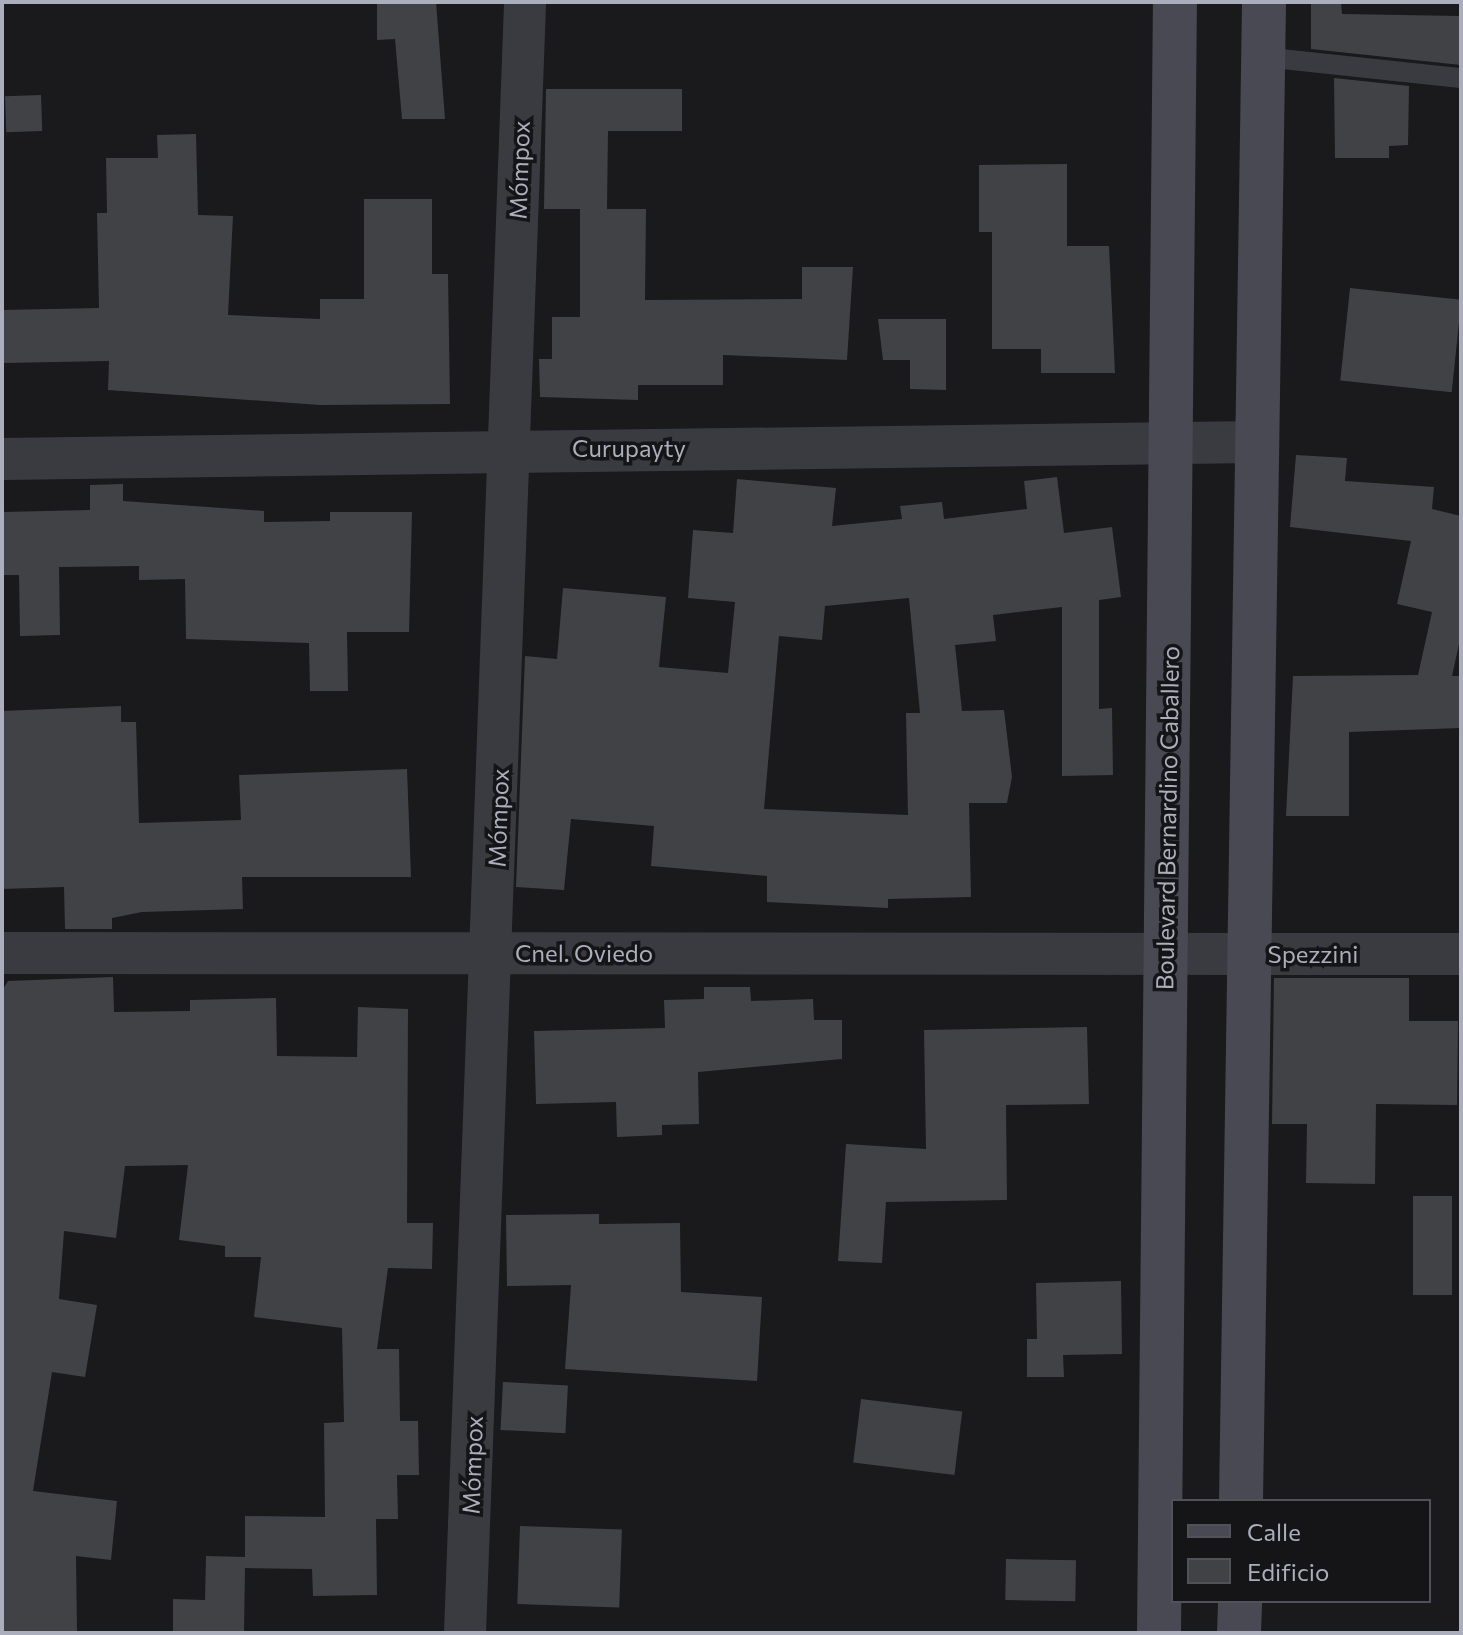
<!DOCTYPE html>
<html>
<head>
<meta charset="utf-8">
<style>
  body { margin:0 }
  #map { position:relative; width:1463px; height:1635px; overflow:hidden; background:#1a1a1c; font-family:Commissioner,sans-serif }
  div>[style] { position:absolute }
  .building>* { inset:0; background:#414246; transform-origin:0 0 }
  .lane>* { height:20px; margin:-10px; padding:0 10px; transform-origin:10px; border-radius:10px; background:#3a3b41 }
  .street>* { height:42px; margin:-21px; padding:0 21px; transform-origin:21px; border-radius:21px; background:#3a3b41 }
  .secondary>* { height:44px; margin:-22px; padding:0 22px; transform-origin:22px; border-radius:22px; background:#484952 }
  span { translate:-50% -50%; white-space:nowrap; text-align:center; line-height:1.15; -webkit-text-stroke:7px #151417; paint-order:stroke }
  .street-label { font-size:24px; color:#abaebc }
  .frame { position:absolute; inset:0; border:4px solid #abaebc; pointer-events:none }
  .legend { position:absolute; left:1171px; top:1499px; width:260px; height:104px; box-sizing:border-box; background:#151417; border:2px solid #515259; margin:0; padding:10px 14px; list-style:none; font-size:24px; color:#abaebc }
  .legend li { display:flex; align-items:center; gap:16px; height:40px }
  .legend b { width:40px; border:2px solid #515259 }
</style>
</head>
<body>
<div id="map">
  <div class="building">
    <i style="clip-path:polygon(377px 2px,436px 2px,445px 119px,402px 119px,395px 39px,377px 40px)"></i>
    <i style="clip-path:polygon(1311px 2px,1341px 2px,1342px 14px,1461px 16px,1461px 65px,1311px 49px)"></i>
    <i style="clip-path:polygon(1334px 78px,1409px 86px,1408px 145px,1389px 146px,1389px 158px,1335px 158px)"></i>
    <i style="clip-path:polygon(546px 89px,682px 89px,682px 131px,608px 131px,607px 209px,544px 209px)"></i>
    <i style="left:41px;top:95px;width:36px;height:36px;rotate:88deg"></i>
    <i style="clip-path:polygon(196px 134px,198px 215px,233px 216px,228px 315px,320px 319px,320px 299px,364px 299px,364px 199px,432px 199px,432px 274px,448px 274px,450px 404px,320px 405px,108px 390px,109px 361px,2px 363px,2px 310px,99px 308px,97px 213px,107px 213px,106px 158px,158px 158px,157px 135px)"></i>
    <i style="clip-path:polygon(1067px 164px,1067px 246px,1109px 246px,1115px 373px,1041px 373px,1041px 349px,992px 349px,992px 232px,979px 232px,979px 165px)"></i>
    <i style="clip-path:polygon(580px 209px,646px 209px,645px 300px,802px 299px,802px 267px,853px 267px,847px 360px,723px 355px,723px 385px,638px 385px,638px 400px,540px 397px,539px 359px,552px 359px,552px 317px,580px 317px)"></i>
    <i style="left:1350px;top:288px;width:112px;height:93px;rotate:6deg"></i>
    <i style="clip-path:polygon(878px 319px,946px 319px,946px 390px,910px 389px,910px 360px,883px 360px)"></i>
    <i style="clip-path:polygon(1296px 455px,1347px 458px,1345px 481px,1434px 487px,1432px 509px,1461px 516px,1461px 635px,1452px 676px,1461px 676px,1461px 728px,1349px 732px,1349px 816px,1286px 816px,1293px 676px,1418px 675px,1432px 612px,1397px 604px,1411px 541px,1290px 527px)"></i>
    <i style="clip-path:polygon(evenodd,1057px 477px,1064px 533px,1112px 527px,1121px 597px,1099px 600px,1099px 709px,1112px 708px,1113px 775px,1062px 776px,1062px 607px,993px 615px,996px 641px,955px 645px,962px 711px,1004px 710px,1012px 777px,1007px 803px,969px 803px,971px 897px,888px 899px,888px 908px,767px 902px,767px 876px,651px 866px,654px 826px,571px 819px,564px 890px,516px 887px,525px 656px,557px 659px,563px 588px,666px 597px,659px 667px,728px 673px,735px 602px,688px 598px,693px 530px,733px 533px,737px 479px,836px 488px,832px 526px,902px 519px,900px 506px,942px 502px,944px 519px,1027px 509px,1024px 481px,1057px 477px,909px 598px,920px 713px,906px 713px,908px 815px,764px 809px,779px 636px,822px 640px,825px 606px,909px 598px)"></i>
    <i style="clip-path:polygon(123px 484px,123px 501px,264px 511px,264px 522px,330px 521px,330px 512px,412px 512px,409px 632px,347px 632px,348px 691px,310px 691px,309px 643px,186px 639px,185px 579px,139px 580px,139px 566px,59px 567px,60px 635px,20px 636px,19px 575px,2px 575px,2px 512px,90px 510px,90px 485px)"></i>
    <i style="clip-path:polygon(121px 706px,121px 722px,136px 722px,139px 823px,241px 820px,239px 775px,407px 769px,411px 877px,242px 877px,243px 909px,142px 912px,112px 918px,112px 929px,65px 929px,64px 887px,2px 889px,2px 711px)"></i>
    <i style="clip-path:polygon(113px 977px,114px 1012px,190px 1011px,190px 1000px,276px 998px,277px 1056px,357px 1057px,358px 1007px,408px 1009px,407px 1223px,433px 1223px,432px 1269px,388px 1268px,377px 1349px,399px 1349px,400px 1421px,418px 1421px,419px 1475px,397px 1475px,398px 1519px,376px 1519px,377px 1595px,313px 1596px,312px 1569px,245px 1568px,244px 1633px,173px 1633px,173px 1599px,205px 1600px,206px 1556px,245px 1557px,245px 1516px,325px 1517px,324px 1423px,344px 1422px,342px 1328px,254px 1317px,261px 1257px,225px 1257px,225px 1246px,179px 1240px,188px 1165px,125px 1166px,116px 1238px,64px 1231px,59px 1299px,97px 1305px,85px 1377px,52px 1372px,33px 1491px,117px 1501px,111px 1560px,76px 1556px,77px 1633px,2px 1633px,2px 991px,8px 981px)"></i>
    <i style="clip-path:polygon(1274px 978px,1409px 978px,1409px 1021px,1458px 1021px,1457px 1105px,1376px 1104px,1375px 1184px,1306px 1183px,1307px 1124px,1272px 1124px)"></i>
    <i style="clip-path:polygon(704px 987px,750px 987px,751px 1001px,813px 999px,814px 1020px,842px 1020px,842px 1059px,698px 1072px,699px 1124px,662px 1125px,662px 1135px,617px 1137px,616px 1102px,536px 1104px,534px 1031px,665px 1028px,664px 1000px,704px 999px)"></i>
    <i style="clip-path:polygon(1087px 1027px,1089px 1104px,1006px 1105px,1007px 1200px,886px 1202px,882px 1263px,838px 1261px,846px 1144px,926px 1149px,924px 1030px)"></i>
    <i style="left:1413px;top:1196px;width:39px;height:99px"></i>
    <i style="clip-path:polygon(599px 1214px,599px 1224px,680px 1223px,681px 1292px,762px 1297px,757px 1381px,565px 1369px,571px 1285px,507px 1286px,506px 1215px)"></i>
    <i style="clip-path:polygon(1121px 1281px,1122px 1354px,1063px 1355px,1064px 1377px,1027px 1377px,1027px 1339px,1037px 1339px,1036px 1283px)"></i>
    <i style="left:503px;top:1382px;width:65px;height:48px;rotate:3deg"></i>
    <i style="left:861px;top:1399px;width:102px;height:64px;rotate:7deg"></i>
    <i style="left:520px;top:1526px;width:102px;height:78px;rotate:2deg"></i>
    <i style="left:1006px;top:1559px;width:70px;height:41px;rotate:1deg"></i>
  </div>
  <div class="lane">
    <i style="left:1263px;top:57px;width:199px;rotate:6.1deg"></i>
  </div>
  <div class="street">
    <i style="left:2px;top:459px;width:1254px;rotate:-0.78deg"></i>
    <i style="left:2px;top:953px;width:1459px;rotate:0.04deg"></i>
    <i style="left:465px;top:1633px;width:1632px;rotate:-87.89deg"></i>
  </div>
  <div class="secondary">
    <i style="left:1241px;top:1501px;width:1499px;rotate:-89.12deg"></i>
    <i style="left:1159px;top:1633px;width:1631px;rotate:-89.44deg"></i>
    <i style="left:1239px;top:1633px;width:32px;rotate:-88deg"></i>
  </div>
  <div class="street-label">
    <span style="left:519px;top:170px;rotate:-88deg">Mómpox</span>
    <span style="left:629px;top:448px">Curupayty</span>
    <span style="left:498px;top:818px;rotate:-88deg">Mómpox</span>
    <span style="left:1167px;top:818px;rotate:-89deg">Boulevard Bernardino Caballero</span>
    <span style="left:584px;top:953px">Cnel. Oviedo</span>
    <span style="left:1313px;top:954px">Spezzini</span>
    <span style="left:472px;top:1465px;rotate:-88deg">Mómpox</span>
  </div>
  <div class="frame"></div>
  <ul class="legend">
  <li><b style="height:10px;background:#484952"></b>Calle</li>
  <li><b style="height:22px;background:#414246"></b>Edificio</li>
  </ul>
</div>
</body>
</html>
